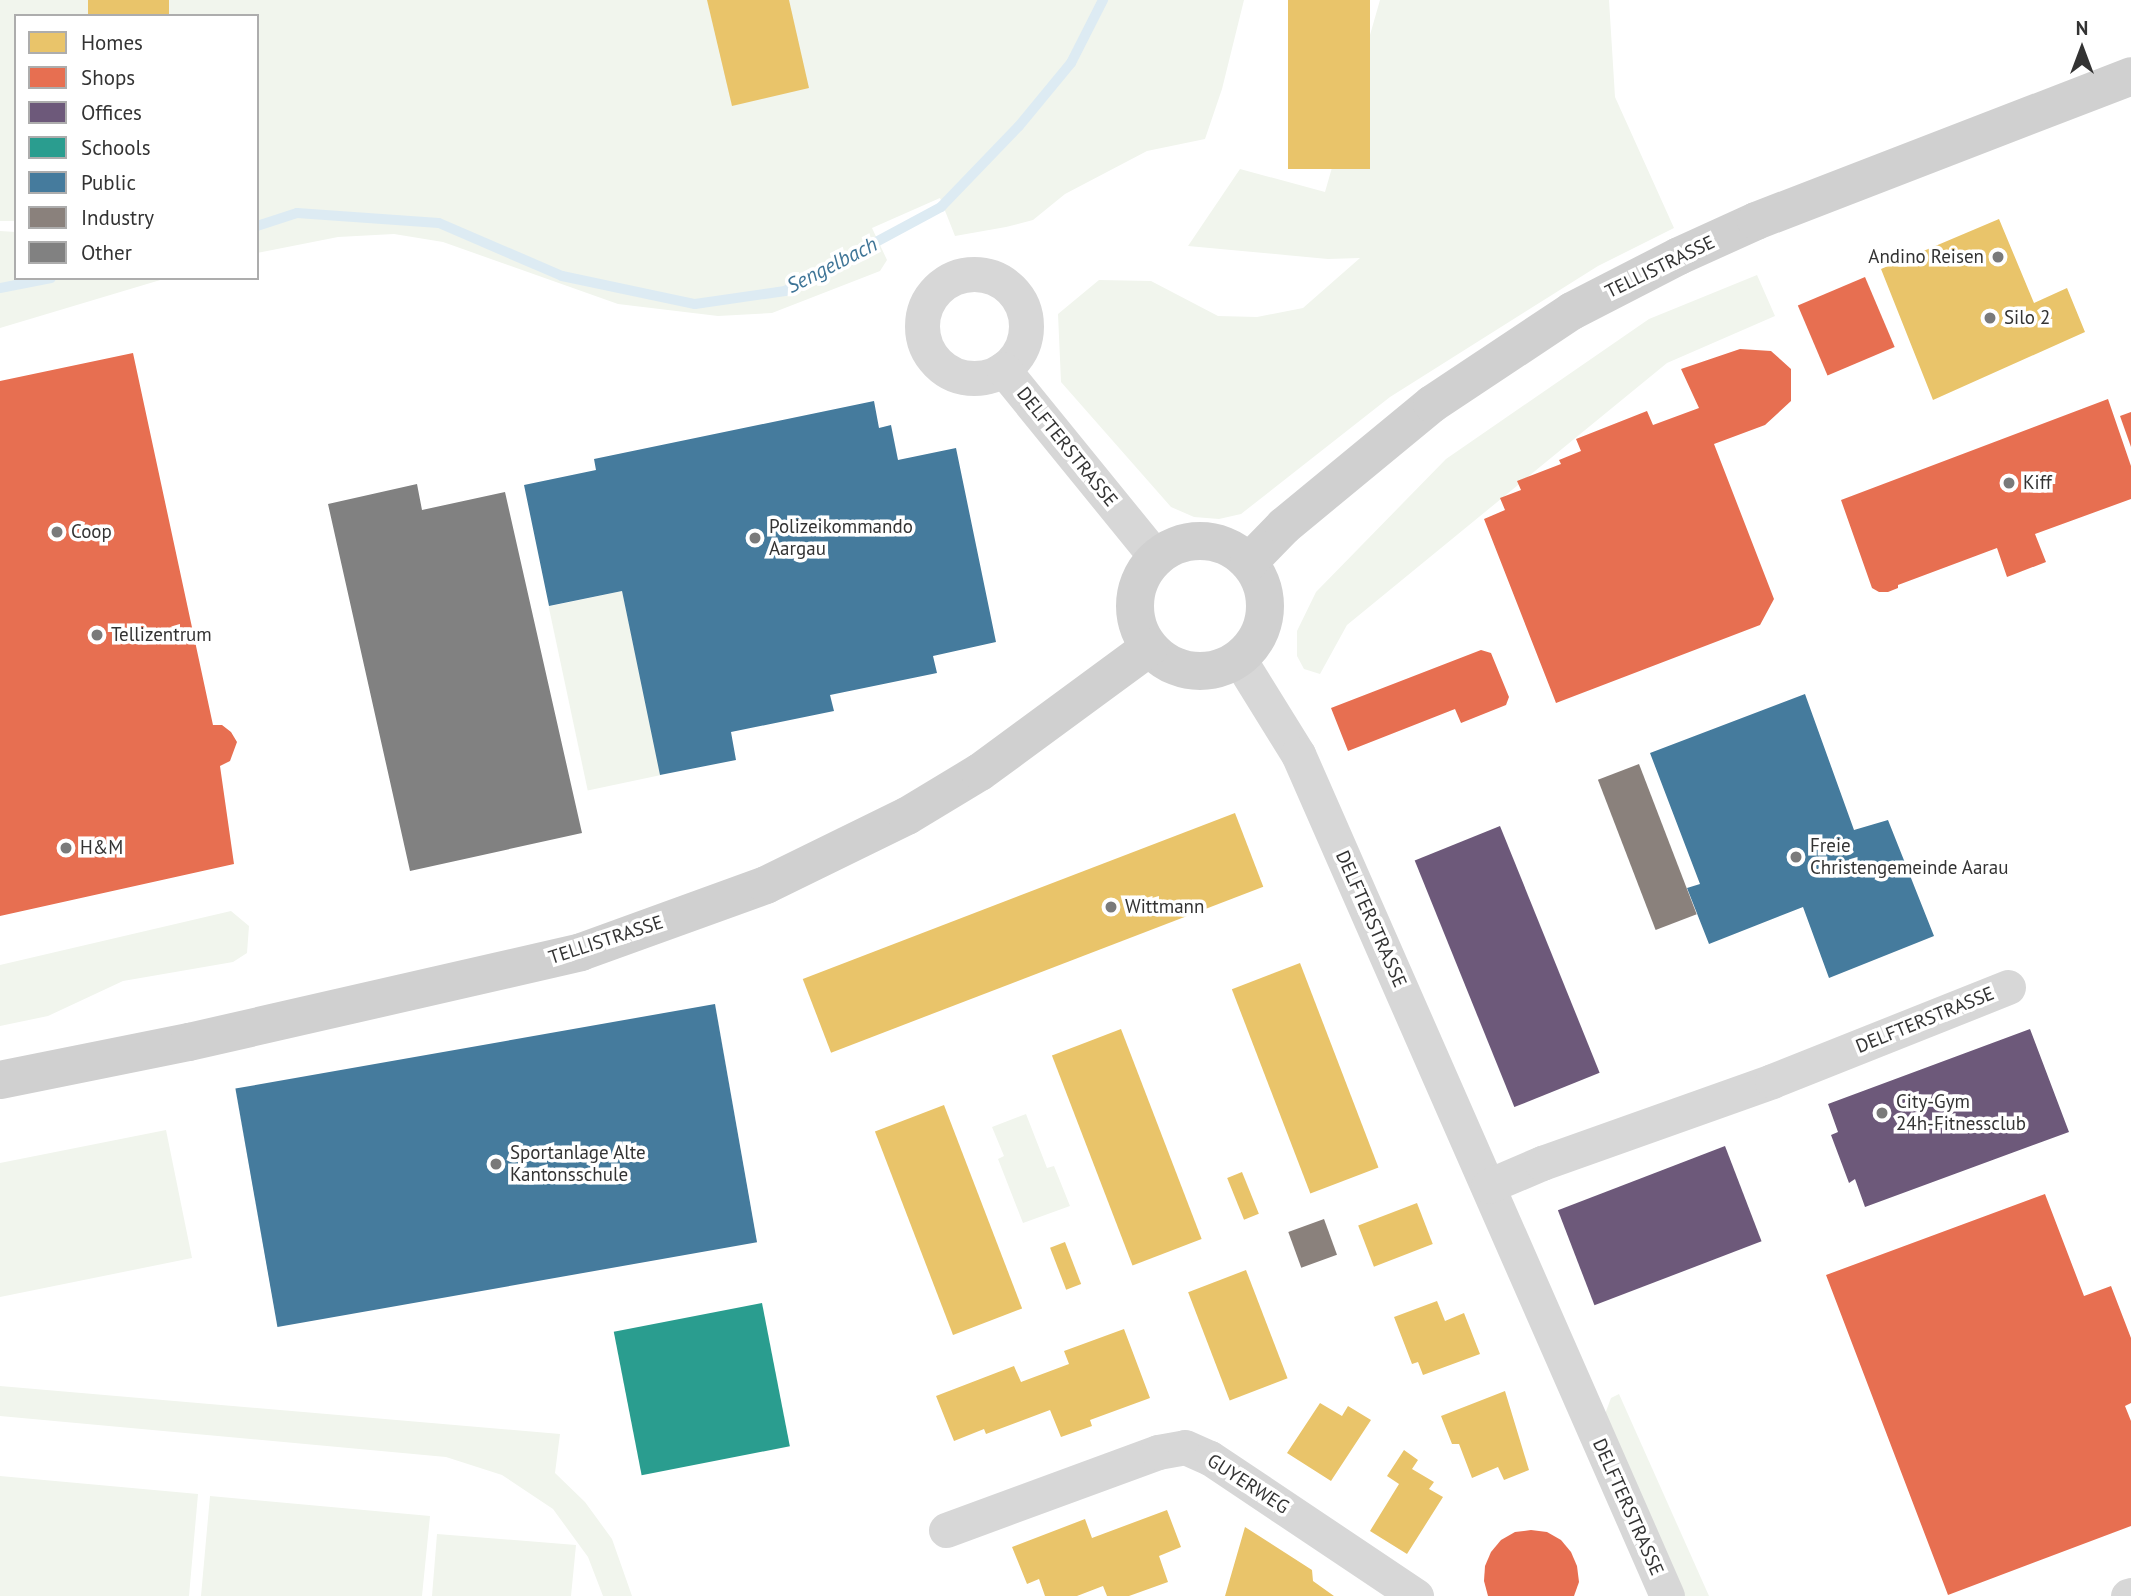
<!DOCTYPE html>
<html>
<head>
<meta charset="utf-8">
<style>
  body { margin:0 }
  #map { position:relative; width:2131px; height:1596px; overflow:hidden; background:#fff; font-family:"PT Sans",sans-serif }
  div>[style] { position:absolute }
  .green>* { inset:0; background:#f1f5ed; transform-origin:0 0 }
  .homes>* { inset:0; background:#e9c46a; transform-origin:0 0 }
  .shops>* { inset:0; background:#e76f51; transform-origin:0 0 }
  .offices>* { inset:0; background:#6d597a; transform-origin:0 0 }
  .schools>* { inset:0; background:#2a9d8f; transform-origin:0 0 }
  .public>* { inset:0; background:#457b9d; transform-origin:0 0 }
  .industry>* { inset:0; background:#8a817c; transform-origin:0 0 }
  .stream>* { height:10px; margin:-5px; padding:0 5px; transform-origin:5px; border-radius:5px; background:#ddebf3 }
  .building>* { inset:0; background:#818181 }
  .street>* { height:35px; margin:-17.5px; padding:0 17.5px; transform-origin:17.5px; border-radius:17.5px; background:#d7d7d7 }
  .street>.ring { margin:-17.5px; padding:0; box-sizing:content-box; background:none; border:35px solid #d7d7d7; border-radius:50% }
  .secondary>* { height:38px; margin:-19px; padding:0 19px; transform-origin:19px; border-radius:19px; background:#d0d0d0 }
  .secondary>.ring { margin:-19px; padding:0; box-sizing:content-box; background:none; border:38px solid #d0d0d0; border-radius:50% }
  .dots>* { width:19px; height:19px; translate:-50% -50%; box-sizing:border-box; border:4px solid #fff; border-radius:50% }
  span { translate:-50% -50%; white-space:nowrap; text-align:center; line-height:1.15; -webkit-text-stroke:7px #fff; paint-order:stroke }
  .poi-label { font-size:19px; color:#333 }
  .right { translate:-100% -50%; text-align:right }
  .left { translate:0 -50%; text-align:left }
  .street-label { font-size:19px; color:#333 }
  .water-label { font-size:21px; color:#3f7597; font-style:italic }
  .legend { position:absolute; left:14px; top:14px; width:245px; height:266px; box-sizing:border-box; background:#fff; border:2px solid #adadad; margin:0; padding:9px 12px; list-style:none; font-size:21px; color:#333 }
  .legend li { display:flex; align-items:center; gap:14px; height:35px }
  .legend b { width:35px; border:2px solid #adadad }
  .north { position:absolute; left:2047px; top:14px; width:70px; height:70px; -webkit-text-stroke:5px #fff; paint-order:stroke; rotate:0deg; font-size:19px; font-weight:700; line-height:28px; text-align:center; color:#333 }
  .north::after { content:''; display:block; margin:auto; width:24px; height:32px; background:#333; clip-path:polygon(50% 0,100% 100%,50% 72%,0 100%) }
</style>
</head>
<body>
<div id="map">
  <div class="green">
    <i style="clip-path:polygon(0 0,1244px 0,1222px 89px,1205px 139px,1147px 151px,1065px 194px,1033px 220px,1006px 227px,955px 236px,940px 198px,872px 228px,887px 260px,880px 271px,772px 313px,718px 316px,618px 304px,443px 242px,394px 234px,338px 237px,257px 253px,257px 16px,16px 16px,16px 221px,0 221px)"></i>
    <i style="clip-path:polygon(1380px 0,1609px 0,1615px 97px,1674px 228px,1598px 266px,1390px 397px,1241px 514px,1219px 519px,1194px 517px,1171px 507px,1061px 382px,1058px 314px,1099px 280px,1151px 281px,1218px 316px,1257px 317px,1303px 308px,1360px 258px,1328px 259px,1188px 246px,1240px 169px,1325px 192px)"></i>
    <i style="clip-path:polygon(0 231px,16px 232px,16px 278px,167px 278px,0 328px)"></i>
    <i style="clip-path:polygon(1757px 275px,1775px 316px,1667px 363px,1347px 625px,1320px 674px,1304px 669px,1297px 656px,1297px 631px,1316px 592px,1446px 459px,1649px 319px)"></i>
    <i style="left:622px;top:591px;width:188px;height:75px;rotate:78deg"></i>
    <i style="clip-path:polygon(231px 911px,249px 926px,247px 953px,233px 962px,123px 981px,48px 1016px,0 1026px,0 965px)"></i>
    <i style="clip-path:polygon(1026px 1114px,1047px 1168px,1054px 1166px,1070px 1206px,1023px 1223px,998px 1159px,1004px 1156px,992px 1127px)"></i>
    <i style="clip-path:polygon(166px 1130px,192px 1258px,0 1297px,0 1163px)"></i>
    <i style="clip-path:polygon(0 1386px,560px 1434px,555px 1473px,585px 1502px,612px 1539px,632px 1596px,603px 1596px,588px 1557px,553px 1509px,502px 1475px,446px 1457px,0 1416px)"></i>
    <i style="clip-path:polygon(1619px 1394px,1709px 1596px,1684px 1596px,1605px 1414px,1611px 1398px)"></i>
    <i style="clip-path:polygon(0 1476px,198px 1494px,189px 1596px,0 1596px)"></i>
    <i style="clip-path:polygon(210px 1496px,430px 1516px,422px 1596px,201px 1596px)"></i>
    <i style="clip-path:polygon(437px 1534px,576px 1545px,571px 1596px,432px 1596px)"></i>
  </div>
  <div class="homes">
    <i style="left:88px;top:0;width:81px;height:16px"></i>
    <i style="clip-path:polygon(707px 0,789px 0,809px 88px,732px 106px)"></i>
    <i style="left:1288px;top:0;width:82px;height:169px"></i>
    <i style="clip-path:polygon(1999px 219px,2034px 303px,2067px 288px,2085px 332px,1933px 400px,1881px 269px)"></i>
    <i style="left:1235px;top:813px;width:79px;height:463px;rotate:69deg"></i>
    <i style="left:1300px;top:963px;width:219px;height:73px;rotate:69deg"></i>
    <i style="left:1121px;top:1029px;width:225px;height:74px;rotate:69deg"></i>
    <i style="left:944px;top:1105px;width:218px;height:74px;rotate:69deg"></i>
    <i style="left:1242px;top:1172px;width:45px;height:16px;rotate:68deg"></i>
    <i style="left:1417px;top:1203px;width:44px;height:63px;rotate:69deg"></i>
    <i style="left:1065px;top:1242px;width:45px;height:16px;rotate:69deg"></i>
    <i style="left:1246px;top:1270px;width:116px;height:62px;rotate:69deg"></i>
    <i style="clip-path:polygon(1437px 1301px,1445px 1321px,1464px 1313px,1480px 1354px,1423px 1375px,1418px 1362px,1412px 1364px,1394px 1317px)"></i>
    <i style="clip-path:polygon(1124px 1329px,1150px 1398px,1090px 1420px,1092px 1426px,1061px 1437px,1050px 1410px,986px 1434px,984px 1429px,954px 1441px,936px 1396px,1014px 1366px,1021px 1382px,1069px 1364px,1064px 1351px)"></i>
    <i style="clip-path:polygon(1505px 1391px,1529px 1470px,1504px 1480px,1498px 1467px,1472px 1478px,1459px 1444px,1452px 1444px,1441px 1416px)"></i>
    <i style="clip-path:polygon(1320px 1403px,1342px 1416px,1348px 1406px,1371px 1420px,1331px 1481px,1287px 1453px)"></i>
    <i style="clip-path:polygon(1404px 1450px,1418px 1460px,1412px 1469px,1434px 1482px,1429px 1489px,1443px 1497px,1407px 1554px,1370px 1531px,1399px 1484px,1387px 1476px)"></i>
    <i style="clip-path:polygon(1167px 1510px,1181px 1547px,1159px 1556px,1168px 1582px,1129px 1596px,1107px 1596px,1103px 1586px,1077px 1596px,1045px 1596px,1039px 1579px,1027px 1584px,1012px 1547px,1085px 1519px,1092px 1538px)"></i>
    <i style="clip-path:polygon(1245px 1527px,1312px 1570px,1313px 1581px,1334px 1596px,1225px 1596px)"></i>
  </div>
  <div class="shops">
    <i style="left:1865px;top:277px;width:76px;height:73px;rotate:67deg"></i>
    <i style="clip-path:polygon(1740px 349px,1771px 351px,1791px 369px,1791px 401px,1765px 425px,1714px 444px,1774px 599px,1760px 625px,1556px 703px,1484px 519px,1505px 510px,1500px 498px,1521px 490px,1517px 481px,1561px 464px,1559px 460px,1581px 451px,1576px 439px,1647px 411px,1653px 425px,1699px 408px,1681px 369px)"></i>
    <i style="clip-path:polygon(133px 353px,213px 725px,222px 725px,231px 732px,237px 742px,230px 761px,220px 766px,234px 864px,0 916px,0 381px)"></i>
    <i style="clip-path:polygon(2108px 399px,2131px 466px,2131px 499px,2035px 534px,2046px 562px,2007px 577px,1997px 548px,1898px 585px,1898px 588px,1888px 592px,1879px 592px,1872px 588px,1841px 500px)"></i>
    <i style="clip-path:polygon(2131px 412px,2131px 447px,2120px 416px)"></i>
    <i style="clip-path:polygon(1481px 650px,1491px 653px,1509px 697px,1506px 705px,1461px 723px,1455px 709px,1348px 751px,1331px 708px)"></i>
    <i style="clip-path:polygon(2045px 1194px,2084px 1296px,2111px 1286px,2131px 1338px,2131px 1403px,2125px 1406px,2131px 1421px,2131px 1526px,1948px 1595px,1826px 1275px)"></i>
    <i style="clip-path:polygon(1531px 1530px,1547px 1532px,1561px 1540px,1571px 1552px,1577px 1566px,1579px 1582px,1574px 1596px,1488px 1596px,1484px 1581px,1485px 1566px,1491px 1552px,1501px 1540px,1515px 1532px)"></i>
  </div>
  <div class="offices">
    <i style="left:1500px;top:826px;width:266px;height:92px;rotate:68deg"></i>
    <i style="clip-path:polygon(2030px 1029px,2069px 1132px,1865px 1207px,1855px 1179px,1849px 1183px,1831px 1135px,1838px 1132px,1828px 1104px)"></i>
    <i style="left:1725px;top:1146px;width:102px;height:179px;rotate:69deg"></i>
  </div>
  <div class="schools">
    <i style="left:762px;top:1303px;width:146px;height:151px;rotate:79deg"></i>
  </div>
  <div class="public">
    <i style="clip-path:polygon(874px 401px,879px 428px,891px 425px,898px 460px,956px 448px,996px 642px,933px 656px,937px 673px,830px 695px,834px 711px,731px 732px,736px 760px,660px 775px,622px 591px,549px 606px,524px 485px,596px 470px,594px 459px)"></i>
    <i style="clip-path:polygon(1805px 694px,1854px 830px,1888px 820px,1934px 936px,1829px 978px,1803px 907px,1709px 944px,1687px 888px,1700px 884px,1650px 753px)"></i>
    <i style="left:715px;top:1004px;width:242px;height:487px;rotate:80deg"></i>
  </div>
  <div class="industry">
    <i style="left:1639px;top:764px;width:161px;height:44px;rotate:69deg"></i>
    <i style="left:1324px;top:1219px;width:38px;height:38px;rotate:70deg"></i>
  </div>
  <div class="stream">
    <i style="left:257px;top:226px;width:42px;rotate:-18deg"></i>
    <i style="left:297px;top:213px;width:142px;rotate:4deg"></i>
    <i style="left:439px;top:223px;width:134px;rotate:23.3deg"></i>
    <i style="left:562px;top:276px;width:136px;rotate:11.9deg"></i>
    <i style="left:695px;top:304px;width:91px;rotate:-8.2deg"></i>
    <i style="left:785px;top:291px;width:177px;rotate:-28.3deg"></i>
    <i style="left:941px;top:207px;width:112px;rotate:-46.1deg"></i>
    <i style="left:1019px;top:126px;width:82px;rotate:-50.5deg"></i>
    <i style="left:1071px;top:63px;width:71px;rotate:-63.1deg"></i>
    <i style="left:0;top:288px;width:52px;rotate:-11.1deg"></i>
  </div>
  <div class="building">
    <i style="clip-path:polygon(417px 484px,422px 510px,505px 492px,582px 833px,410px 871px,328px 504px)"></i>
  </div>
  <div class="street">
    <i class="ring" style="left:922px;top:274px;width:69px;height:69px"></i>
    <i style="left:1003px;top:369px;width:242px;rotate:50.9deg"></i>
    <i style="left:1239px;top:659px;width:112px;rotate:58.2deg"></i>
    <i style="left:1298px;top:754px;width:919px;rotate:66.33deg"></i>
    <i style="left:1488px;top:1186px;width:59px;rotate:-23.1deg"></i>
    <i style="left:1542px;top:1163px;width:244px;rotate:-19.6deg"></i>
    <i style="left:1772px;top:1081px;width:254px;rotate:-21.7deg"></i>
    <i style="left:946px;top:1530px;width:226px;rotate:-20.2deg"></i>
    <i style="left:1158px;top:1452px;width:27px;rotate:-10deg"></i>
    <i style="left:1185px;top:1447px;width:27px;rotate:24deg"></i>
    <i style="left:1210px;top:1458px;width:248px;rotate:33.8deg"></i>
    <i style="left:2128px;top:1596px;width:3px;rotate:-18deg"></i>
  </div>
  <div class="secondary">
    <i class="ring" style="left:1135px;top:541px;width:92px;height:92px"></i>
    <i style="left:1249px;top:562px;width:50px;rotate:-45.8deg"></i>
    <i style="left:1284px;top:526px;width:192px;rotate:-39.5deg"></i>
    <i style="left:1432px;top:404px;width:168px;rotate:-33.6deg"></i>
    <i style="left:1572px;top:311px;width:120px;rotate:-27.2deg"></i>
    <i style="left:1679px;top:256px;width:85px;rotate:-24.4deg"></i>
    <i style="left:1756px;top:221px;width:402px;rotate:-21.1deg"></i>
    <i style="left:0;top:1080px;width:193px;rotate:-11.4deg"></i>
    <i style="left:189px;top:1042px;width:402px;rotate:-12.9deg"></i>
    <i style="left:581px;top:952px;width:197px;rotate:-19.9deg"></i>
    <i style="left:766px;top:885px;width:157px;rotate:-26.1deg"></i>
    <i style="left:907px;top:816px;width:85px;rotate:-31.1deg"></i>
    <i style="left:980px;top:772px;width:210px;rotate:-36.3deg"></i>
  </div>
  <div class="dots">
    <i style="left:1998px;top:257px;background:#7a7a7a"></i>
    <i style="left:1990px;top:318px;background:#7a7a7a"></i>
    <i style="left:2009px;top:483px;background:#7a7a7a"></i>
    <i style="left:57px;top:532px;background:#7a7a7a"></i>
    <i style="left:755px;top:538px;background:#7a7a7a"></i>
    <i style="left:97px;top:635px;background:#7a7a7a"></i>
    <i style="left:66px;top:848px;background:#7a7a7a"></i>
    <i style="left:1796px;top:857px;background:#7a7a7a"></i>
    <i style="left:1111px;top:907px;background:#7a7a7a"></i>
    <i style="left:1882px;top:1113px;background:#7a7a7a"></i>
    <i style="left:496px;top:1164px;background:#7a7a7a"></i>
  </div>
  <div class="poi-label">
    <span class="right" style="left:1984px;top:257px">Andino Reisen</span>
    <span class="left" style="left:2004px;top:318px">Silo 2</span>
    <span class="left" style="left:2023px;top:483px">Kiff</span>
    <span class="left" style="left:769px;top:538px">Polizeikommando<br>Aargau</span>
    <span class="left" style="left:71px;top:532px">Coop</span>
    <span class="left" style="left:111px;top:635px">Tellizentrum</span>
    <span class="left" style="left:1810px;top:857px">Freie<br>Christengemeinde Aarau</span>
    <span class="left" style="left:80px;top:848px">H&amp;M</span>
    <span class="left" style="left:1125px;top:907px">Wittmann</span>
    <span class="left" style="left:1896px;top:1113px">City-Gym<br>24h-Fitnessclub</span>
    <span class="left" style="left:510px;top:1164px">Sportanlage Alte<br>Kantonsschule</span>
  </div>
  <div class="street-label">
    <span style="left:1660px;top:267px;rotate:-26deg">TELLISTRASSE</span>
    <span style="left:1067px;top:447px;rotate:51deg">DELFTERSTRASSE</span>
    <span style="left:1371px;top:919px;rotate:66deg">DELFTERSTRASSE</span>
    <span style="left:606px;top:940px;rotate:-18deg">TELLISTRASSE</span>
    <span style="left:1925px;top:1020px;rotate:-22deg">DELFTERSTRASSE</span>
    <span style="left:1248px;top:1484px;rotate:33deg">GUYERWEG</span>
    <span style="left:1628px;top:1507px;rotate:66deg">DELFTERSTRASSE</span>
  </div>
  <div class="water-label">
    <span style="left:832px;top:265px;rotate:-27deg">Sengelbach</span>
  </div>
  <ul class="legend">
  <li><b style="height:19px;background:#e9c46a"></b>Homes</li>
  <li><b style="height:19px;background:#e76f51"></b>Shops</li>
  <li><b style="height:19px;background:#6d597a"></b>Offices</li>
  <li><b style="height:19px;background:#2a9d8f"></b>Schools</li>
  <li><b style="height:19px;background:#457b9d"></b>Public</li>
  <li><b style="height:19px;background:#8a817c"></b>Industry</li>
  <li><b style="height:19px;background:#818181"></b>Other</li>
  </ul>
  <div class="north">N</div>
</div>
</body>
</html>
